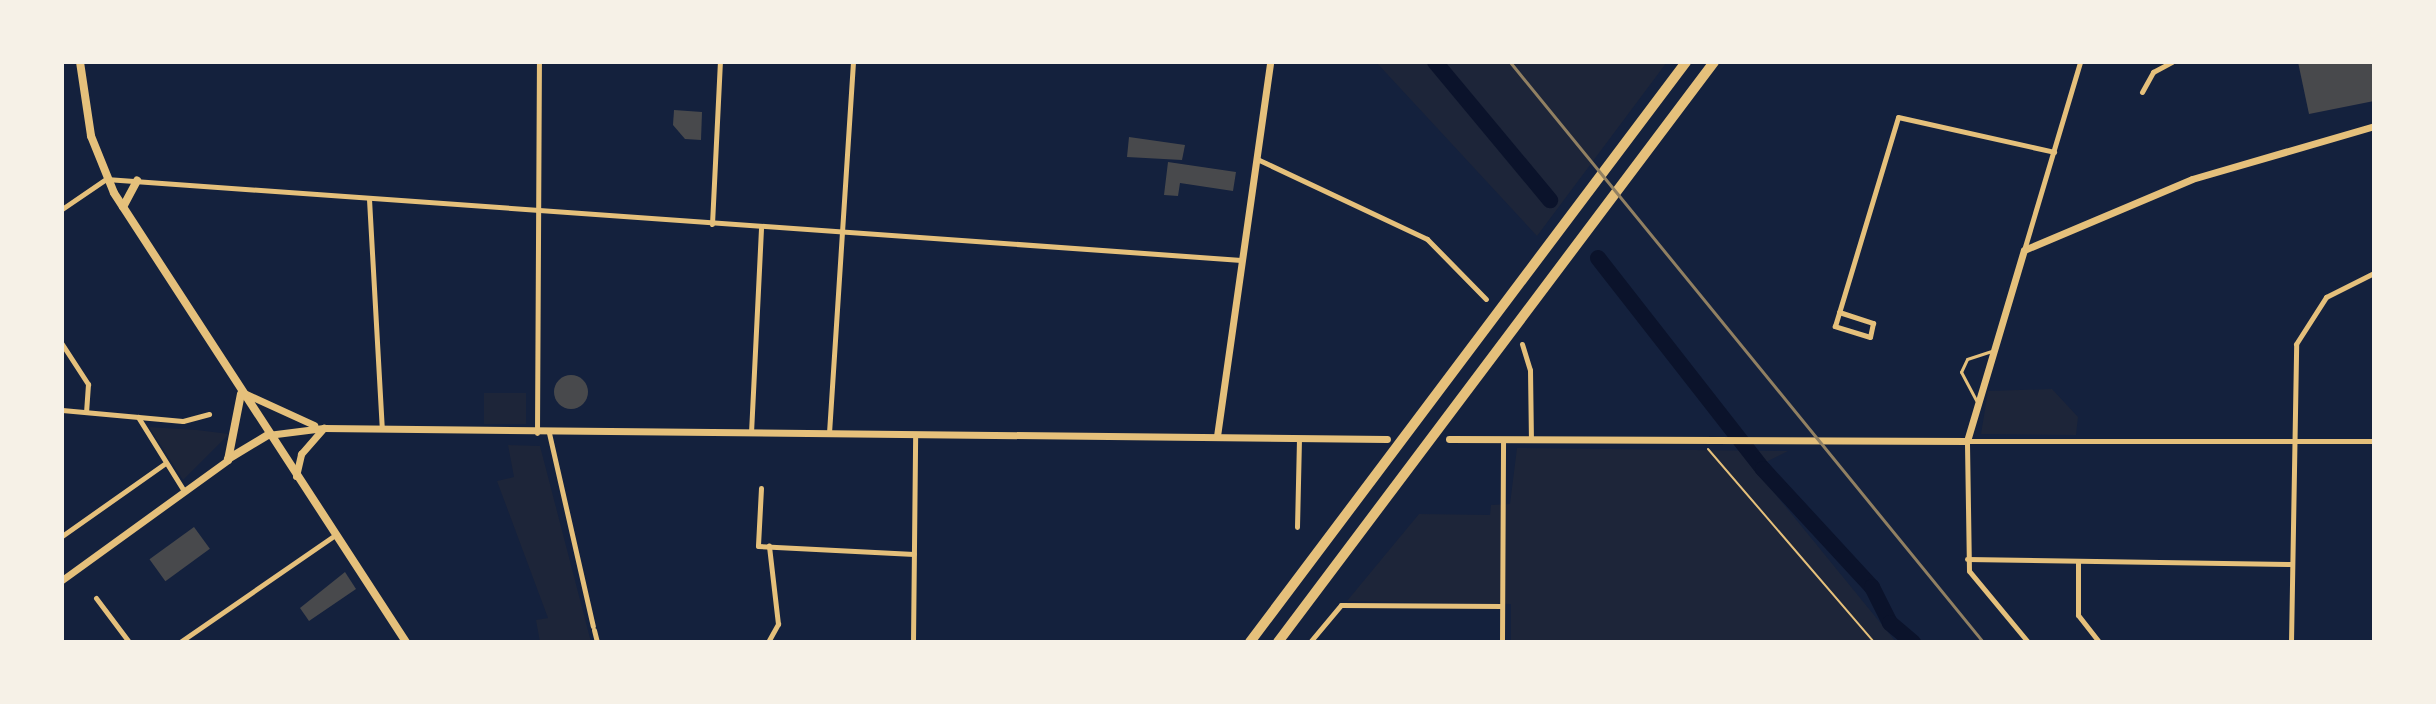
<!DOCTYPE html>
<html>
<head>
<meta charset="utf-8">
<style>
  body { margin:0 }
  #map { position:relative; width:2436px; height:704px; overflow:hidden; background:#14213d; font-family:Lato,sans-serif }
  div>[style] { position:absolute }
  .green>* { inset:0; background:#1d2539; transform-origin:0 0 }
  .river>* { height:16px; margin:-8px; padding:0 8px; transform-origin:8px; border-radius:8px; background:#0b132b }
  .building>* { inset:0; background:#48494c; transform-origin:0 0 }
  .round { border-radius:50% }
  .path>* { height:2px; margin:-1px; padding:0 1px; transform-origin:1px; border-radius:1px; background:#e5c07b }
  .service>* { height:3px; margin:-1.5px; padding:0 1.5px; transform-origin:1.5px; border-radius:1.5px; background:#e5c07b }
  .minor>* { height:5px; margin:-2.5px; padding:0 2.5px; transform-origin:2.5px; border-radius:2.5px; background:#e5c07b }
  .tertiary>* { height:7px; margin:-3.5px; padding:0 3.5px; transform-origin:3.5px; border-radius:3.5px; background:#e5c07b }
  .secondary>* { height:8px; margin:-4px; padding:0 4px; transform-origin:4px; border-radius:4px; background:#e5c07b }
  .motorway>* { height:10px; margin:-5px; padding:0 5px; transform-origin:5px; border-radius:5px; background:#e5c07b }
  .rail>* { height:3px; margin:-1.5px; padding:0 1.5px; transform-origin:1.5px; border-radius:1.5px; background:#918062 }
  span { translate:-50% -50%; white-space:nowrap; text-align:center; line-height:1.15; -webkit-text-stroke:6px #f6f1e7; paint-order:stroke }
  .frame { position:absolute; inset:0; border:64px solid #f6f1e7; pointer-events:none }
</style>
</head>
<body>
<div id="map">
  <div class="green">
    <i style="clip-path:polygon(1376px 62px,1667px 62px,1537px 236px)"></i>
    <i style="clip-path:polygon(2052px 389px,2078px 417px,2076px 435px,1981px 434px,1988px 391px)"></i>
    <i style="left:484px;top:393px;width:42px;height:31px"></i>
    <i style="clip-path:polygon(149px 427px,197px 430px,229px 434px,183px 480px)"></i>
    <i style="clip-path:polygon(508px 445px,540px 446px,591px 642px,540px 642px,536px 620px,548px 618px,497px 481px,514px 477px)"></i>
    <i style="clip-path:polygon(1517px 448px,1788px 451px,1754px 468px,1896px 642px,1511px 642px,1511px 604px,1347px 601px,1419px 514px,1490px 515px,1491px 505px,1510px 504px)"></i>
  </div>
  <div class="river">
    <i style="left:1435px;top:62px;width:180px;rotate:50.2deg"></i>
    <i style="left:1598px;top:258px;width:268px;rotate:52deg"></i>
    <i style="left:1763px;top:469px;width:161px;rotate:47.3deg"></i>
    <i style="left:1872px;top:587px;width:40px;rotate:63.4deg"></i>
    <i style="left:1890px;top:623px;width:30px;rotate:40deg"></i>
  </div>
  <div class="building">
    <i style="clip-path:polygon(2298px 62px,2374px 62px,2374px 101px,2309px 114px)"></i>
    <i style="clip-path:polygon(674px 110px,702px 112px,701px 140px,685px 139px,673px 125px)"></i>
    <i style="clip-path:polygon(1129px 137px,1185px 145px,1182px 160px,1127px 157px)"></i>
    <i style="clip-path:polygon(1168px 162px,1236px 172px,1233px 191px,1180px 183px,1178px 196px,1164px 195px)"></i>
    <i class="round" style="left:554px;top:375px;width:34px;height:34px"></i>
    <i style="left:194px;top:527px;width:27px;height:55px;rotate:54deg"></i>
    <i style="clip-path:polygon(345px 572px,356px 589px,309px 621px,300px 608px)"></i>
  </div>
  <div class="path">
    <i style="left:1708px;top:449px;width:255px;rotate:49.3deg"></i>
  </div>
  <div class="service">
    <i style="left:1976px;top:400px;width:32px;rotate:-118deg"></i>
    <i style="left:1961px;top:372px;width:14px;rotate:-65deg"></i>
    <i style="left:1967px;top:359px;width:25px;rotate:-18deg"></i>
  </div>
  <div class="minor">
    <i style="left:2142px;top:92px;width:23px;rotate:-61deg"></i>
    <i style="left:2153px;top:72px;width:21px;rotate:-28deg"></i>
    <i style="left:1257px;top:159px;width:188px;rotate:25.2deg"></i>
    <i style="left:1427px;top:239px;width:84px;rotate:45.5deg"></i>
    <i style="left:369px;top:199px;width:230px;rotate:86.8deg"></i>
    <i style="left:62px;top:209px;width:53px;rotate:-34.3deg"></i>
    <i style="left:106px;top:179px;width:1138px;rotate:4.08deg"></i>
    <i style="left:712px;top:224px;width:162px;rotate:-87.2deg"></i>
    <i style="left:2024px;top:250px;width:196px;rotate:-73.4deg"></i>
    <i style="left:1839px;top:312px;width:36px;rotate:18deg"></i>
    <i style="left:1873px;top:323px;width:14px;rotate:102deg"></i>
    <i style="left:1870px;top:337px;width:37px;rotate:-163deg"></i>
    <i style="left:1835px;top:326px;width:218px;rotate:-73.2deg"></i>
    <i style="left:1898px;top:117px;width:160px;rotate:12.6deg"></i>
    <i style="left:62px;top:344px;width:48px;rotate:57deg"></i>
    <i style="left:88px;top:384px;width:28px;rotate:94deg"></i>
    <i style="left:1522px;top:344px;width:27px;rotate:73deg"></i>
    <i style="left:1530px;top:370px;width:69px;rotate:89.2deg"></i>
    <i style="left:62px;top:410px;width:121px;rotate:5.2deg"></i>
    <i style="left:183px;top:421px;width:27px;rotate:-15deg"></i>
    <i style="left:138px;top:417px;width:87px;rotate:58.1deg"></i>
    <i style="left:537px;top:433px;width:371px;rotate:-89.7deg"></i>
    <i style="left:549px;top:433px;width:198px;rotate:77.2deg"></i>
    <i style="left:751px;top:433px;width:205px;rotate:-87.2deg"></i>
    <i style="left:829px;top:433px;width:372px;rotate:-86.3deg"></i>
    <i style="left:761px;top:488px;width:58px;rotate:93deg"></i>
    <i style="left:758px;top:546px;width:156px;rotate:2.9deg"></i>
    <i style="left:1297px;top:527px;width:89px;rotate:-88.7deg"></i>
    <i style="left:62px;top:536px;width:125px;rotate:-35.2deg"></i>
    <i style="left:1967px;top:559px;width:325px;rotate:0.9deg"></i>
    <i style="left:2078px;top:561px;width:54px;rotate:90deg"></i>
    <i style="left:2078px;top:615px;width:34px;rotate:52deg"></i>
    <i style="left:96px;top:598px;width:55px;rotate:53.1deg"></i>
    <i style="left:594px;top:630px;width:12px;rotate:76deg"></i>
    <i style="left:180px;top:642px;width:188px;rotate:-34.6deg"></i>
    <i style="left:768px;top:642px;width:21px;rotate:-61deg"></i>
    <i style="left:778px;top:624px;width:79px;rotate:-96.6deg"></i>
    <i style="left:913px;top:642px;width:208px;rotate:-89.4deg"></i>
    <i style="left:1310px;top:642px;width:48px;rotate:-50deg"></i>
    <i style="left:1341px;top:605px;width:161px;rotate:0.4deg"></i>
    <i style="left:1502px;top:642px;width:203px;rotate:-89.7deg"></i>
    <i style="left:2028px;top:642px;width:92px;rotate:-129.7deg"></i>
    <i style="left:1969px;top:571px;width:130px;rotate:-90.9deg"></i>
    <i style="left:1967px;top:441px;width:407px"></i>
    <i style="left:2291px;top:642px;width:298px;rotate:-89deg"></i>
    <i style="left:2296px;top:344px;width:56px;rotate:-57.4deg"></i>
    <i style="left:2326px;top:297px;width:54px;rotate:-26.6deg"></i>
  </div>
  <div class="tertiary">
    <i style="left:246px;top:394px;width:75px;rotate:24.5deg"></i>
    <i style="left:268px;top:435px;width:56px;rotate:-7.1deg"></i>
    <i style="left:324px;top:428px;width:1063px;rotate:0.59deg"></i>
    <i style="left:1217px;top:436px;width:378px;rotate:-81.9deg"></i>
    <i style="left:1449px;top:439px;width:518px;rotate:0.22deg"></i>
    <i style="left:1967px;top:441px;width:199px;rotate:-73.4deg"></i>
    <i style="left:2024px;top:250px;width:182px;rotate:-22.9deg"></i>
    <i style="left:2192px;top:179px;width:190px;rotate:-16.2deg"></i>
    <i style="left:296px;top:476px;width:23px;rotate:-77deg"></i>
    <i style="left:301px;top:454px;width:35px;rotate:-49deg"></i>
    <i style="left:62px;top:580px;width:205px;rotate:-35.9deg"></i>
  </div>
  <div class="secondary">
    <i style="left:80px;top:62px;width:75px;rotate:81.5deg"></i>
    <i style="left:91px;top:136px;width:61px;rotate:68deg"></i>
    <i style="left:114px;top:193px;width:536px;rotate:56.96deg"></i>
    <i style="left:123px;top:207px;width:30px;rotate:-62deg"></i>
    <i style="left:228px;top:459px;width:47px;rotate:-31deg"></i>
    <i style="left:228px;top:460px;width:67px;rotate:-78.9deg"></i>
  </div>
  <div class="motorway">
    <i style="left:1250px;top:642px;width:726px;rotate:-53.07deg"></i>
    <i style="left:1278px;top:642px;width:726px;rotate:-53.07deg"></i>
  </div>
  <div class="rail">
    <i style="left:1510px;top:62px;width:748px;rotate:50.8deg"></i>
  </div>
  <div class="frame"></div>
</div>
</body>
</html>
